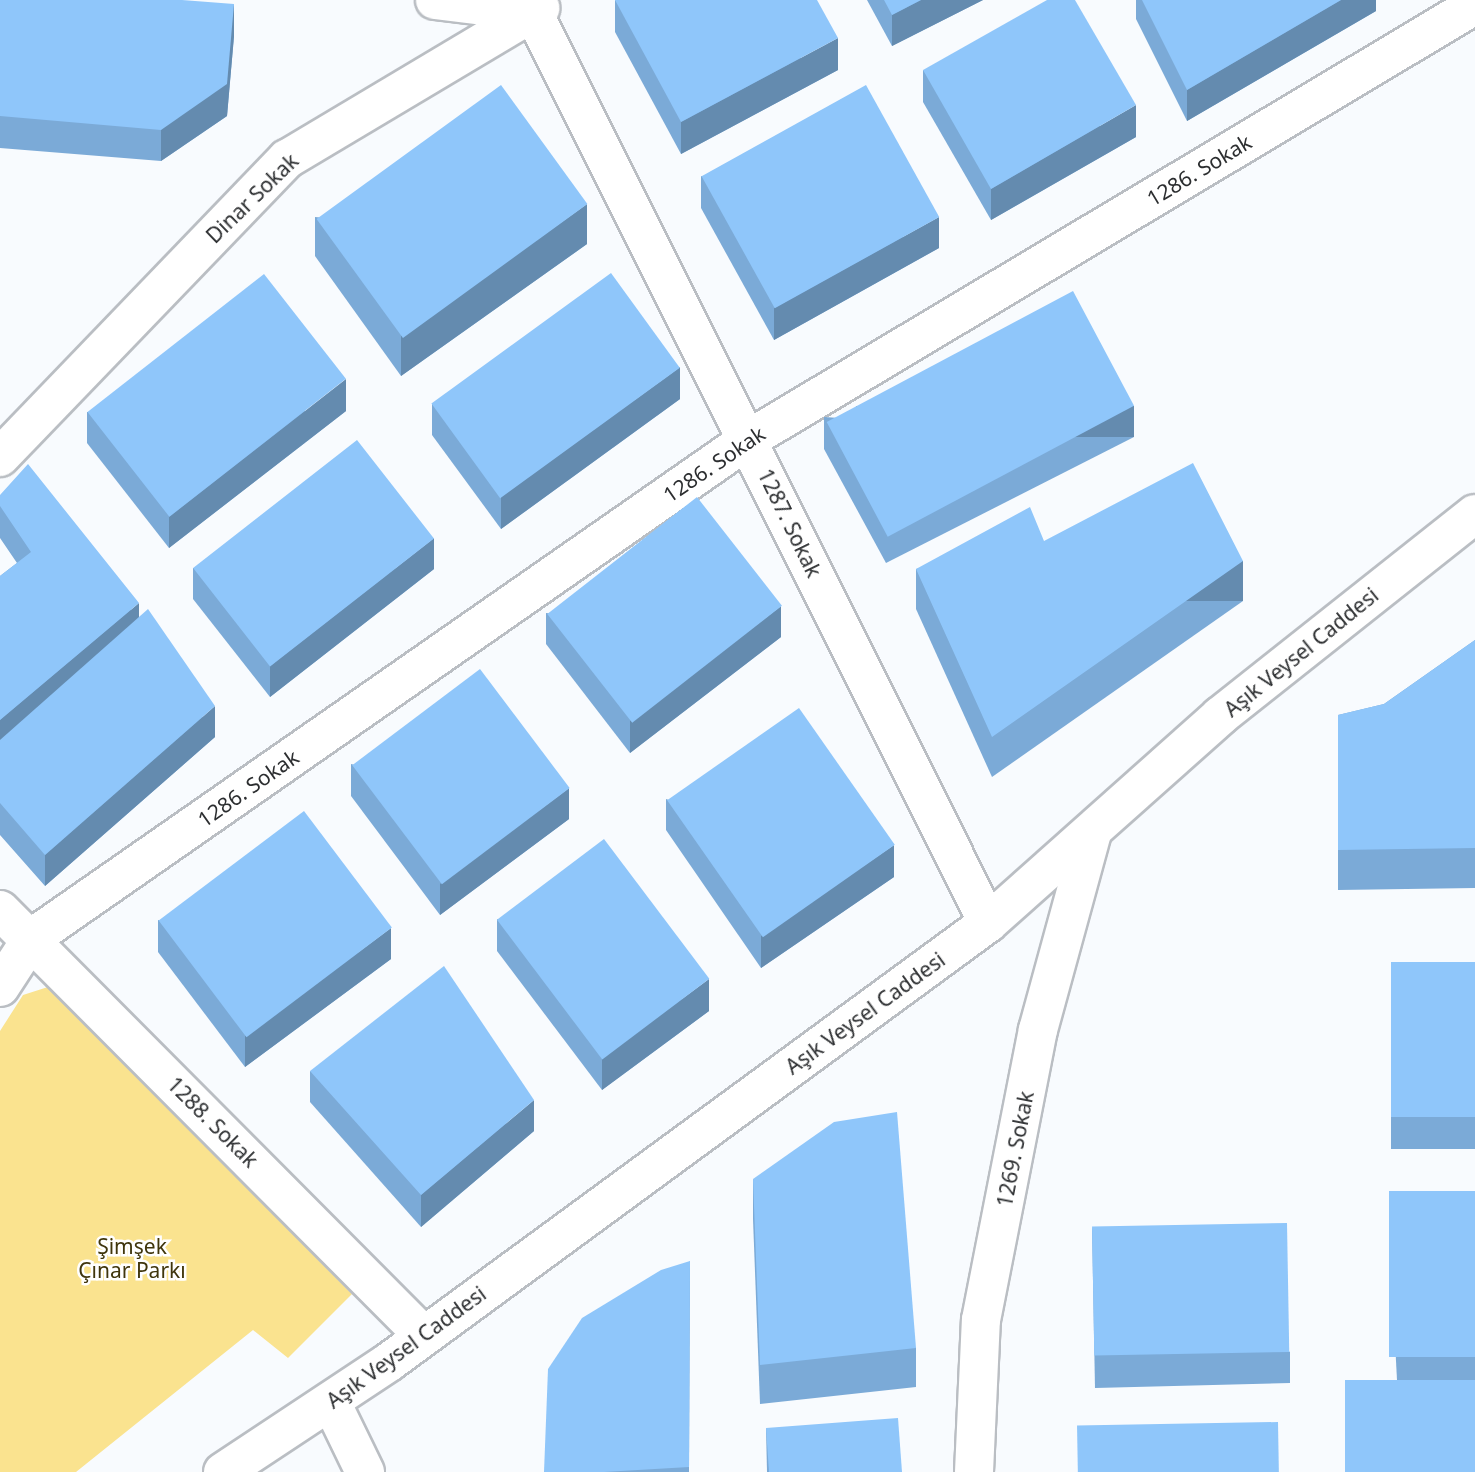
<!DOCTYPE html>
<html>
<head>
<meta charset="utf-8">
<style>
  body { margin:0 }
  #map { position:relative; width:1475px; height:1472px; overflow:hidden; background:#f8fbfe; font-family:"Noto Sans",sans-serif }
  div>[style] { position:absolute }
  .green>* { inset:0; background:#fae38f }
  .roads { filter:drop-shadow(2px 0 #babec3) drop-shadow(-2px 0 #babec3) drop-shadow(0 2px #babec3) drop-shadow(0 -2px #babec3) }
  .minor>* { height:38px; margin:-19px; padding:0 19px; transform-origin:19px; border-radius:19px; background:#fff }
  .tertiary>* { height:38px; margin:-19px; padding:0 19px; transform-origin:19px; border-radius:19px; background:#fff }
  .wall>* { inset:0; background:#7baad7; transform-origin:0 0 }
  .shaded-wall>* { inset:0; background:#648baf; transform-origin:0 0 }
  .building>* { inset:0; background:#8fc6fa; transform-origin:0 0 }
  span { translate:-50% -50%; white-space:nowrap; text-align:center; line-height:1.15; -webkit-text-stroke:5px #fff; paint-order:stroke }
  .street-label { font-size:21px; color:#2c2e30 }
  .park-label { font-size:21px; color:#40360c }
</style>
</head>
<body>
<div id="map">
  <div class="green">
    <i style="clip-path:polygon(51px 986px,352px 1294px,288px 1358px,253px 1330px,76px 1472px,0 1472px,0 1031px,23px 995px)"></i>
  </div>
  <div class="roads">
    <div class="minor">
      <i style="left:435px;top:0;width:99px;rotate:7deg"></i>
      <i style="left:533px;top:12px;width:1018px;rotate:63.46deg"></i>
      <i style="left:0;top:457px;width:414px;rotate:-46.1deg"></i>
      <i style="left:287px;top:159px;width:295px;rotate:-30.8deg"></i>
      <i style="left:0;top:910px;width:601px;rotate:45.13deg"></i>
      <i style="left:0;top:987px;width:59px;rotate:-56.9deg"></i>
      <i style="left:32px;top:938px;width:874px;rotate:-34.84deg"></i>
      <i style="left:749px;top:439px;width:846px;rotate:-30.87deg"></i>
      <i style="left:331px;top:1402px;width:78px;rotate:64.1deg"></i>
      <i style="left:974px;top:1472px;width:152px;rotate:-87.4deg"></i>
      <i style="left:981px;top:1320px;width:296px;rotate:-78.9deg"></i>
      <i style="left:1038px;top:1030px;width:205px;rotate:-74.7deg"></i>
    </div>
    <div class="tertiary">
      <i style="left:223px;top:1472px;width:199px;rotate:-33.5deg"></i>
      <i style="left:389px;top:1362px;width:743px;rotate:-36.24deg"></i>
      <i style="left:988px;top:923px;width:311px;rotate:-41.7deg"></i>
      <i style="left:1220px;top:716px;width:325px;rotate:-38.4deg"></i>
    </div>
  </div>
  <div class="wall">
    <i style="clip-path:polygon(0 0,234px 36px,227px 116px,161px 161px,0 148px)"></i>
    <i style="clip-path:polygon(615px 0,838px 70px,681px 154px,615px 32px)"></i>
    <i style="clip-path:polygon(867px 0,983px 0,892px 46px)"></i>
    <i style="clip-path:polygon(1136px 0,1376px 0,1376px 11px,1187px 121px,1136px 19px)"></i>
    <i style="clip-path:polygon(923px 70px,1136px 137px,991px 220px,923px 102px)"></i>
    <i style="clip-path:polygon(701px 176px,939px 248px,774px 340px,701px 208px)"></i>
    <i style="clip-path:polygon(315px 217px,587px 244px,401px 376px,315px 256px)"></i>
    <i style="clip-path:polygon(680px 399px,501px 529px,432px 435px,432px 404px)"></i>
    <i style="clip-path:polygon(346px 411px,169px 548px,87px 443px,87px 412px)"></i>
    <i style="clip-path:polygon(824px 417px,1134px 437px,886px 563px,824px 449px)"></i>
    <i style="clip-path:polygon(0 495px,139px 617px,215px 737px,45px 886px,0 835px,0 576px,17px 563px,0 538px)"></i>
    <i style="clip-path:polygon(1044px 541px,1243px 601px,992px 777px,916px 609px,916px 569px)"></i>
    <i style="clip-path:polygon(193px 568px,434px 569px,270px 697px,193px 599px)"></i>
    <i style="clip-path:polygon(546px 613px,781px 637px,630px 753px,546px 644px)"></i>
    <i style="clip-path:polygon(1475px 640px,1475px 888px,1338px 890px,1338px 715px,1384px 704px)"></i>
    <i style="clip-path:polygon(351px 764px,569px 819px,440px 915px,351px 796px)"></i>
    <i style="clip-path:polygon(666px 799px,894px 877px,761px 968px,666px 830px)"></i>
    <i style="clip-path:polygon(497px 919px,709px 1011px,602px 1090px,497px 951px)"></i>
    <i style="clip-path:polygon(158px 920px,391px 959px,245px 1067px,158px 952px)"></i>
    <i style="left:1475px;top:962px;width:187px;height:84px;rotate:90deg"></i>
    <i style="clip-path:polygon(310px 1071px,534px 1131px,421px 1227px,310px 1102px)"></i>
    <i style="clip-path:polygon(753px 1179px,916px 1348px,916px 1387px,760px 1404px,753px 1219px)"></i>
    <i style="clip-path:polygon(1475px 1191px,1475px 1472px,1397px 1380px,1389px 1227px,1389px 1196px)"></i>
    <i style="clip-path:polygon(1092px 1228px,1290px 1352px,1290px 1383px,1095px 1388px)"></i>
    <i style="clip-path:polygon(690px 1261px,689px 1472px,544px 1472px)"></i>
    <i style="clip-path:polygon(766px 1428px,902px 1472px,767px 1472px)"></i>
  </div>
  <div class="shaded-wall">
    <i style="clip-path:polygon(921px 0,983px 0,892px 46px,892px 15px)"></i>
    <i style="clip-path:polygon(1341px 0,1376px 0,1376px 11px,1187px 121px,1187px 90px)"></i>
    <i style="clip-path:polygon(234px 4px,234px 36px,227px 116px,161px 161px,161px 130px)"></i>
    <i style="clip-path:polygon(838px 38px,838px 70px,681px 154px,681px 122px)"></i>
    <i style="clip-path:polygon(1136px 105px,1136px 137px,991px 220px,991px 189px)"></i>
    <i style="clip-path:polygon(587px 204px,587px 244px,401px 376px,401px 336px)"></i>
    <i style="clip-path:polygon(939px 217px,939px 248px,774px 340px,774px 308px)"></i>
    <i style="clip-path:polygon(680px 367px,680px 399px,501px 529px,501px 497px)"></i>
    <i style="clip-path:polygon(346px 379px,346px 411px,169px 548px,169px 517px)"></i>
    <i style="left:1134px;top:406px;width:31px;height:278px;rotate:90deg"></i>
    <i style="clip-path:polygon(434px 538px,434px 569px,270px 697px,270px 666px)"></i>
    <i style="left:1243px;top:561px;width:40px;height:307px;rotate:90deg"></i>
    <i style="clip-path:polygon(139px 603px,139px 635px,0 751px,0 720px)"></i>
    <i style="clip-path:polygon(781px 606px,781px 637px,630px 753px,630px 721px)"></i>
    <i style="clip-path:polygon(215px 706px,215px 737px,45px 886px,45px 855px)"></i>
    <i style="clip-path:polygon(569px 788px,569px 819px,440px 915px,440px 884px)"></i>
    <i style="clip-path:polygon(894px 845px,894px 877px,761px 968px,761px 936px)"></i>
    <i style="clip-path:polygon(391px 928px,391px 959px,245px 1067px,245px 1036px)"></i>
    <i style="clip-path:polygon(709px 979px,709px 1011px,602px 1090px,602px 1058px)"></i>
    <i style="clip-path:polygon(534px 1100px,534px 1131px,421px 1227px,421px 1195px)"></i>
  </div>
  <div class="building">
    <i style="clip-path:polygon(0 0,182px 0,234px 4px,227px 84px,161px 130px,0 116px)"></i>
    <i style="clip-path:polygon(615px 0,817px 0,838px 38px,681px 122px)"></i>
    <i style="clip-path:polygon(884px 0,921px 0,892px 15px)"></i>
    <i style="clip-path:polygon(1047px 0,1075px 0,1136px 105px,991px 189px,923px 70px)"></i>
    <i style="clip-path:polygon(1142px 0,1341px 0,1187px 90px)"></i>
    <i style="left:501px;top:85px;width:147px;height:228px;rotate:54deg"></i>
    <i style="left:866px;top:85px;width:151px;height:188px;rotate:61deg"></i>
    <i style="left:611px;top:273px;width:117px;height:222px;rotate:54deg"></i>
    <i style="left:264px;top:274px;width:133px;height:224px;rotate:52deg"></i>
    <i style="left:1073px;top:291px;width:130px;height:279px;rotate:62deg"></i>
    <i style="left:357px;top:440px;width:125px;height:208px;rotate:52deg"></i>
    <i style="clip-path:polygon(1193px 463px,1243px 561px,992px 737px,916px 569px,1030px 507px,1044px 541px)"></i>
    <i style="clip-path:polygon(28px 464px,139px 603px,0 720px,0 576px,31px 552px,0 506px,0 495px)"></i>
    <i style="left:697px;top:497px;width:138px;height:190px;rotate:52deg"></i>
    <i style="clip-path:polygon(148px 609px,215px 706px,45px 855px,0 803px,0 740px)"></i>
    <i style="clip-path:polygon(1475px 640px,1475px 848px,1338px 850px,1338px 715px,1384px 704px)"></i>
    <i style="left:480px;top:669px;width:149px;height:160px;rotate:53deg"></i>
    <i style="left:799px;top:708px;width:167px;height:161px;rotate:55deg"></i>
    <i style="left:304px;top:811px;width:146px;height:182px;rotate:53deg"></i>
    <i style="left:604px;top:839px;width:175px;height:134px;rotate:53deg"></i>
    <i style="left:1475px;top:962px;width:155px;height:84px;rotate:90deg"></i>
    <i style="clip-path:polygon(444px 966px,534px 1100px,421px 1195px,310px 1071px)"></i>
    <i style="clip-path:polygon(897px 1112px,916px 1348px,760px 1365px,753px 1179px,834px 1122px)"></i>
    <i style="left:1475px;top:1191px;width:166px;height:86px;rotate:90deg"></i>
    <i style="left:1287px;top:1223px;width:129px;height:195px;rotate:89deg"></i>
    <i style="clip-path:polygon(690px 1261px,689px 1467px,604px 1472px,544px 1472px,548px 1369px,582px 1318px,661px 1270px)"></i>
    <i style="left:1345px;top:1380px;width:130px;height:92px"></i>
    <i style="clip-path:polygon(898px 1418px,902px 1472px,769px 1472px,766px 1428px)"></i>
    <i style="left:1278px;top:1422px;width:50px;height:201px;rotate:89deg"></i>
  </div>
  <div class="street-label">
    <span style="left:1199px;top:170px;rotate:-31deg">1286. Sokak</span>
    <span style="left:252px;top:198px;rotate:-44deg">Dinar Sokak</span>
    <span style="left:714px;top:464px;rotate:-34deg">1286. Sokak</span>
    <span style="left:790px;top:523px;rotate:64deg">1287. Sokak</span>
    <span style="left:1301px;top:652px;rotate:-39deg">Aşık Veysel Caddesi</span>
    <span style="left:248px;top:788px;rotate:-35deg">1286. Sokak</span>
    <span style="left:865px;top:1013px;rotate:-36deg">Aşık Veysel Caddesi</span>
    <span style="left:213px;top:1122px;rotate:45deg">1288. Sokak</span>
    <span style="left:1015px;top:1149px;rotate:-79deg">1269. Sokak</span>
    <span style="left:406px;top:1347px;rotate:-36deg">Aşık Veysel Caddesi</span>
  </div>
  <div class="park-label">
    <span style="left:132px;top:1258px">Şimşek<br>Çınar Parkı</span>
  </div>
</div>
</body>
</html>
